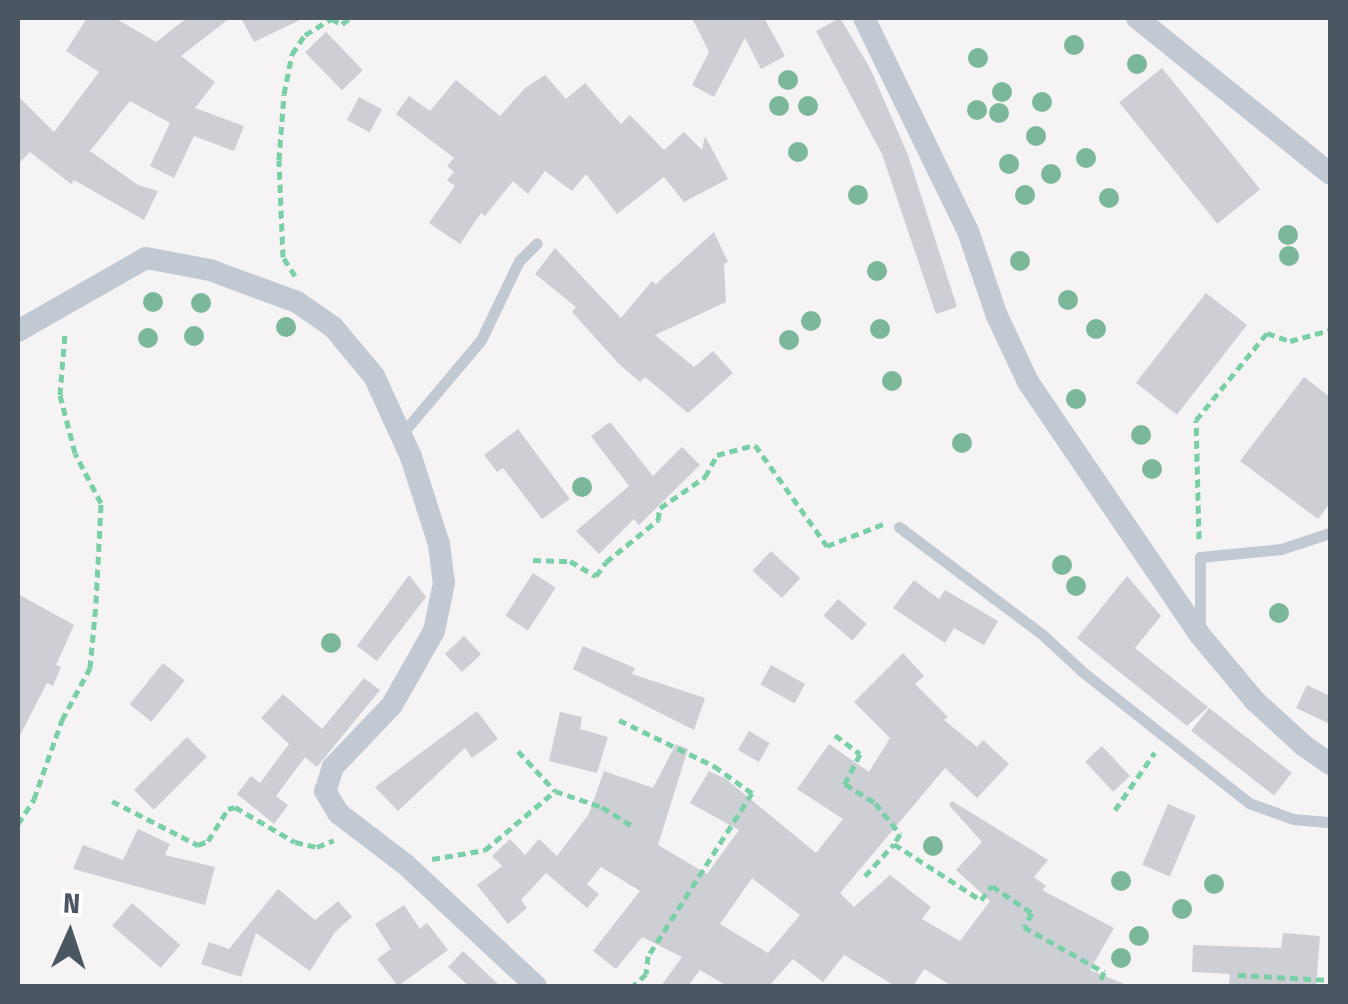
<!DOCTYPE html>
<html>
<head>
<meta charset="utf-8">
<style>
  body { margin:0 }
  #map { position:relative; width:1348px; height:1004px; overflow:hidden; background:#f5f3f3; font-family:"Fira Sans Condensed",sans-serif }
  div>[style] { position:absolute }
  .building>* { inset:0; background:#cdcfd5; transform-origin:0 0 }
  .path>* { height:5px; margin-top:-2.5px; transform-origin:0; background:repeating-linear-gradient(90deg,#7ad0a6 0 8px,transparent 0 13px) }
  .lane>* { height:11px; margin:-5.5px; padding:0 5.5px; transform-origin:5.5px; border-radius:5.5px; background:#c1cad2 }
  .street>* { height:22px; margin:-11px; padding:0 11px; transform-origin:11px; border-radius:11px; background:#c1cad2 }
  .trees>* { width:20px; height:20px; margin:-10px; border-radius:50%; background:#7bb799 }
  span { translate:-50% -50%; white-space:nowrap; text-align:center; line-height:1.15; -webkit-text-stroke:10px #fff; paint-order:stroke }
  .frame { position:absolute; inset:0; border:20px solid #4a5661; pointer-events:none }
  .north { position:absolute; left:20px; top:884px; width:100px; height:100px; -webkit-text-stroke:8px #fff; paint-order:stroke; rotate:3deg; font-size:28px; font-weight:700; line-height:40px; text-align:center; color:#4a5661 }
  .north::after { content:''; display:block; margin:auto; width:35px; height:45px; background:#4a5661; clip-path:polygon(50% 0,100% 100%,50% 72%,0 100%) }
</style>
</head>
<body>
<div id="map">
  <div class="building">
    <i style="clip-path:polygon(87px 18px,115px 18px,156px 42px,187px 18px,230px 18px,181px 56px,215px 82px,195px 108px,244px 126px,234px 151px,194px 136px,174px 178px,150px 166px,170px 123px,130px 101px,90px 151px,138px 185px,158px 191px,144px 220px,74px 180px,71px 184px,30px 152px,18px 164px,18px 96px,54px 132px,99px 72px,66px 51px)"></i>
    <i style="clip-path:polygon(241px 18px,304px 18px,254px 42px)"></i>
    <i style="clip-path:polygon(692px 18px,764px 18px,785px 56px,761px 69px,745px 38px,714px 97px,692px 85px,709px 52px)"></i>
    <i style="clip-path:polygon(840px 18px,870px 68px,908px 155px,957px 307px,936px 314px,882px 154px,816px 31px)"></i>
    <i style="left:326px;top:32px;width:53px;height:29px;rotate:46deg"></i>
    <i style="left:1162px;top:68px;width:156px;height:55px;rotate:51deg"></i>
    <i style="clip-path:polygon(545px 75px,566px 99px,585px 83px,621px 124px,630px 115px,664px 150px,684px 132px,702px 150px,705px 136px,728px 179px,684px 202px,664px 177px,617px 214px,586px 174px,572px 191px,545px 171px,528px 194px,513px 181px,485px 216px,481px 213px,460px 244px,429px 223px,455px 186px,447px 180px,454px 172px,447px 166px,454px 158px,396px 114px,409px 96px,430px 111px,456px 80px,500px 116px,525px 88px)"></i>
    <i style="left:359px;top:97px;width:26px;height:26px;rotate:28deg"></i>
    <i style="clip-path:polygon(714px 232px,728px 262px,724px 264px,726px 302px,655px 335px,694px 367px,713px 351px,733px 373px,688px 413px,645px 377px,640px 382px,619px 364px,572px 312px,576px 307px,535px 274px,555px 248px,621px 318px,652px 281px,656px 284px)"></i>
    <i style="left:1206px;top:293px;width:52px;height:114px;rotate:38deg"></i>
    <i style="clip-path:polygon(1304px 377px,1330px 397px,1330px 503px,1318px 519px,1240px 461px)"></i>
    <i style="clip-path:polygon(610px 422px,653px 476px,682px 447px,700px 465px,639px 525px,634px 519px,599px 554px,576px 531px,629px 486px,591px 436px)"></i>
    <i style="clip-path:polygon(518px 429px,570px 499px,542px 519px,503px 468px,497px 472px,484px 455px)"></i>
    <i style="left:771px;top:551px;width:40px;height:27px;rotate:43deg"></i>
    <i style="left:533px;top:573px;width:27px;height:51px;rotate:33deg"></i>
    <i style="clip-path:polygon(409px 575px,426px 597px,377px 661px,357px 646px)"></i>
    <i style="clip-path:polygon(1127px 576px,1161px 616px,1135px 648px,1208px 707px,1187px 726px,1077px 638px)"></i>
    <i style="clip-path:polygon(914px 580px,939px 599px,945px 590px,998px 621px,984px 645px,954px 628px,945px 643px,893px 608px)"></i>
    <i style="clip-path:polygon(18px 594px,74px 625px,56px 665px,61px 667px,53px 686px,47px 683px,18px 739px)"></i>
    <i style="left:838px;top:599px;width:38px;height:22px;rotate:41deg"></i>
    <i style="left:464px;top:636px;width:25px;height:26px;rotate:47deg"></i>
    <i style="clip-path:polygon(583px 646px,635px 668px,632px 674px,705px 698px,694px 730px,573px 669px)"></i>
    <i style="clip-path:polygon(evenodd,903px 653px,924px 676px,915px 684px,948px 717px,944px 720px,977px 747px,983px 740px,1009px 764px,977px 798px,945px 768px,840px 893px,854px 907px,890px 875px,931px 907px,922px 919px,960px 941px,990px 901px,956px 870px,982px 842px,949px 805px,952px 801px,1048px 860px,1034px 877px,1046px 886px,1042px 890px,1114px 928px,1090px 970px,1129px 986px,952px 986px,924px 969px,913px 986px,895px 986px,844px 955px,823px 982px,793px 959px,769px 986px,727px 986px,700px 970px,688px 986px,661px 986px,682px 957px,642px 937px,616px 969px,593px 951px,640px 891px,601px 867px,587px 884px,599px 894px,587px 908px,546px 873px,521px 900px,527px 908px,508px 924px,477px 885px,502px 866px,492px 856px,510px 839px,525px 855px,539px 839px,557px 856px,589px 814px,604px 771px,653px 788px,676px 744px,688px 749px,658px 845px,707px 874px,739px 830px,690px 803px,709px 771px,726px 779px,816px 853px,843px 819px,797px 789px,829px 744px,869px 772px,890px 738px,854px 702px,903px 653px,752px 878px,800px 915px,768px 953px,720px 924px,752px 878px)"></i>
    <i style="left:163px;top:663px;width:28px;height:53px;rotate:39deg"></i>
    <i style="left:771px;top:665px;width:39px;height:22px;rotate:29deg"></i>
    <i style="clip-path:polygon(364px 678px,380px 690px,317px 767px,305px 757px,276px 796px,288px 805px,274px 824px,237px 794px,251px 776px,260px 783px,289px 744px,261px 718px,283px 694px,322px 729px)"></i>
    <i style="clip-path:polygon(1307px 685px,1330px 696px,1330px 724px,1296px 708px)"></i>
    <i style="left:1209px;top:708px;width:105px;height:29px;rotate:38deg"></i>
    <i style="clip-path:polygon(477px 711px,498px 739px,472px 758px,465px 748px,398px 811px,375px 787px)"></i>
    <i style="clip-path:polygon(560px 712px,582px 717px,580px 729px,608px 737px,597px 773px,549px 761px)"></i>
    <i style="left:749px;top:731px;width:24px;height:22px;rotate:30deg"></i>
    <i style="left:187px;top:737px;width:28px;height:75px;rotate:45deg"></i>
    <i style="left:1102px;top:746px;width:41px;height:23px;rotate:47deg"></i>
    <i style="left:1168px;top:804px;width:30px;height:66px;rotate:23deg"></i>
    <i style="clip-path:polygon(138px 829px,170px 844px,165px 855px,215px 867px,205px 905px,73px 869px,83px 845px,123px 860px)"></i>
    <i style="clip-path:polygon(278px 889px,315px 920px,338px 901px,352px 917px,335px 932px,310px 971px,256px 933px,241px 977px,201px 964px,209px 942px,229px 949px)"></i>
    <i style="left:132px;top:903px;width:64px;height:30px;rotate:41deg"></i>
    <i style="clip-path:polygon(404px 905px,420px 929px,427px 923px,448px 950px,398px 986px,377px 959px,391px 949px,375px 924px)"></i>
    <i style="clip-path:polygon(1283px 933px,1320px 936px,1316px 986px,1229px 986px,1230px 974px,1192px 972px,1193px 945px,1281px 948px)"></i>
    <i style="clip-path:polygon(463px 951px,500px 986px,469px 986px,448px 967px)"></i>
  </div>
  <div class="path">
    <i style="left:295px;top:276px;width:22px;rotate:-122deg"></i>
    <i style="left:283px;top:257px;width:97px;rotate:-92.4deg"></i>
    <i style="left:279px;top:160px;width:66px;rotate:-85.7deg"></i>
    <i style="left:284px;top:94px;width:41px;rotate:-78.7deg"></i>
    <i style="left:292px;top:54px;width:23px;rotate:-56deg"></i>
    <i style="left:305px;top:35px;width:31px;rotate:-32deg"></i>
    <i style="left:331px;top:19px;width:12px;rotate:24deg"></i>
    <i style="left:342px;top:24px;width:10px;rotate:-37deg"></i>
    <i style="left:1199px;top:539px;width:119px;rotate:-91.4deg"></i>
    <i style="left:1196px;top:420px;width:112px;rotate:-50.8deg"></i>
    <i style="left:1267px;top:333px;width:24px;rotate:19deg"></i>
    <i style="left:1290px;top:341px;width:41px;rotate:-15.4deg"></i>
    <i style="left:533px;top:560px;width:37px;rotate:2deg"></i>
    <i style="left:570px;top:561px;width:30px;rotate:30deg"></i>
    <i style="left:596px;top:576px;width:17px;rotate:-54deg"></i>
    <i style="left:606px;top:562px;width:67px;rotate:-38.9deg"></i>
    <i style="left:658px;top:520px;width:12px;rotate:-81deg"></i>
    <i style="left:660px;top:508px;width:55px;rotate:-34.6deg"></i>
    <i style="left:705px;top:477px;width:25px;rotate:-61deg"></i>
    <i style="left:717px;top:455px;width:39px;rotate:-15deg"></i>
    <i style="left:755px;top:445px;width:124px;rotate:54.5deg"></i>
    <i style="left:827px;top:546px;width:60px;rotate:-21.4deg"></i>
    <i style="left:619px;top:720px;width:106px;rotate:25.8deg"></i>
    <i style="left:714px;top:766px;width:47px;rotate:35.4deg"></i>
    <i style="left:752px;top:793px;width:193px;rotate:122.5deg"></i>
    <i style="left:648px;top:956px;width:18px;rotate:96deg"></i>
    <i style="left:646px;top:974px;width:18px;rotate:137deg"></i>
    <i style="left:835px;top:735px;width:31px;rotate:37deg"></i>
    <i style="left:860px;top:754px;width:34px;rotate:117deg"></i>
    <i style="left:845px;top:784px;width:36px;rotate:32deg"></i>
    <i style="left:875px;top:803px;width:40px;rotate:51deg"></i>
    <i style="left:900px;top:834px;width:12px;rotate:121deg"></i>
    <i style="left:518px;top:751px;width:54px;rotate:47.2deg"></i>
    <i style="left:112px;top:801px;width:97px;rotate:27.1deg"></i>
    <i style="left:198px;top:845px;width:11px;rotate:-22deg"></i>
    <i style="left:208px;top:841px;width:38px;rotate:-58deg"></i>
    <i style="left:228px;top:809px;width:7px;rotate:-16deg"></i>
    <i style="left:235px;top:807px;width:69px;rotate:30.3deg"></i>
    <i style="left:295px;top:842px;width:23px;rotate:13deg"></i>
    <i style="left:317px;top:847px;width:18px;rotate:-22deg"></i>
    <i style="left:1115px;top:810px;width:70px;rotate:-55.4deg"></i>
    <i style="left:18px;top:824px;width:30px;rotate:-57deg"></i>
    <i style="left:34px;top:799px;width:84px;rotate:-70.5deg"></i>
    <i style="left:62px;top:720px;width:59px;rotate:-61.7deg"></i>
    <i style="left:90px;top:668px;width:65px;rotate:-84.7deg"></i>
    <i style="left:96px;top:603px;width:100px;rotate:-87.1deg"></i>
    <i style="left:101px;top:503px;width:56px;rotate:-117.5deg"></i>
    <i style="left:75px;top:453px;width:60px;rotate:-104.5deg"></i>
    <i style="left:60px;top:395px;width:62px;rotate:-85.4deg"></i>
    <i style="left:432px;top:859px;width:54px;rotate:-9.6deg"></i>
    <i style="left:485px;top:850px;width:92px;rotate:-40.1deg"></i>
    <i style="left:555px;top:791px;width:50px;rotate:18.8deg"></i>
    <i style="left:602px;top:807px;width:39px;rotate:32deg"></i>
    <i style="left:865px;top:876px;width:43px;rotate:-47.8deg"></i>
    <i style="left:894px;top:844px;width:103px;rotate:32.8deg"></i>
    <i style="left:981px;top:900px;width:18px;rotate:-52deg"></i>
    <i style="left:992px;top:886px;width:48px;rotate:34deg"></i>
    <i style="left:1032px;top:913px;width:16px;rotate:120deg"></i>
    <i style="left:1024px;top:927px;width:92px;rotate:29.4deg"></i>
    <i style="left:1104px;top:972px;width:15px;rotate:113deg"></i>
    <i style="left:1238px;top:975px;width:92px;rotate:3.1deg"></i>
  </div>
  <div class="lane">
    <i style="left:401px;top:435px;width:124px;rotate:-49.9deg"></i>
    <i style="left:481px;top:340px;width:88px;rotate:-64.3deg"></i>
    <i style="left:519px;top:261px;width:25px;rotate:-45deg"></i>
    <i style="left:899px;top:527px;width:181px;rotate:36.9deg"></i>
    <i style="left:1044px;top:636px;width:54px;rotate:42.8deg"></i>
    <i style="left:1084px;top:673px;width:210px;rotate:38.2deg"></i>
    <i style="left:1249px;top:803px;width:47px;rotate:20deg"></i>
    <i style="left:1293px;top:819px;width:37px;rotate:5deg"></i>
    <i style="left:1200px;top:630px;width:73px;rotate:-90deg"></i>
    <i style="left:1200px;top:557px;width:81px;rotate:-5.6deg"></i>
    <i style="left:1281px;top:549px;width:52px;rotate:-18.1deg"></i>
  </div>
  <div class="street">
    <i style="left:864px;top:18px;width:237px;rotate:64deg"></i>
    <i style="left:968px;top:231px;width:90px;rotate:71.2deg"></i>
    <i style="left:997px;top:316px;width:73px;rotate:64.8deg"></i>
    <i style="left:1028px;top:382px;width:305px;rotate:55.8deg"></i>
    <i style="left:1199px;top:634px;width:87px;rotate:50.1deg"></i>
    <i style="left:1255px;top:701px;width:65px;rotate:42.5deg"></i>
    <i style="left:1303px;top:745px;width:33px;rotate:35deg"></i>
    <i style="left:1137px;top:18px;width:248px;rotate:38.9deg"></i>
    <i style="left:18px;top:331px;width:147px;rotate:-29.7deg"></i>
    <i style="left:146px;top:258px;width:65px;rotate:10.6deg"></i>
    <i style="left:210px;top:270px;width:93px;rotate:20.2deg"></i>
    <i style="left:297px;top:302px;width:44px;rotate:34.8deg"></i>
    <i style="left:333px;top:327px;width:64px;rotate:50.1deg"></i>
    <i style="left:374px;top:376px;width:89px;rotate:65.4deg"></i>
    <i style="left:411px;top:457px;width:91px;rotate:72.2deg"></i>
    <i style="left:439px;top:544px;width:39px;rotate:83deg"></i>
    <i style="left:444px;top:583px;width:49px;rotate:101.8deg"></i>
    <i style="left:434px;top:631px;width:85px;rotate:119.6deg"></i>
    <i style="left:392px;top:705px;width:86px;rotate:133.6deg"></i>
    <i style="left:333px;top:767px;width:25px;rotate:108deg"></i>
    <i style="left:325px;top:791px;width:26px;rotate:59deg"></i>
    <i style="left:338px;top:813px;width:84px;rotate:37.3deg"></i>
    <i style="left:405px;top:864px;width:179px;rotate:43deg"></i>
  </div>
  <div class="trees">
    <i style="left:1074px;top:45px"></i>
    <i style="left:978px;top:58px"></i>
    <i style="left:1137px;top:64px"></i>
    <i style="left:788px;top:80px"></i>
    <i style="left:1002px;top:92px"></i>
    <i style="left:1042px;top:102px"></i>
    <i style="left:779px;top:106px"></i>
    <i style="left:808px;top:106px"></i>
    <i style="left:977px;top:110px"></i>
    <i style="left:999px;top:113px"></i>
    <i style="left:1036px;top:136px"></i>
    <i style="left:798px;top:152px"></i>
    <i style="left:1086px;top:158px"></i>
    <i style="left:1009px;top:164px"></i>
    <i style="left:1051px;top:174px"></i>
    <i style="left:858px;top:195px"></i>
    <i style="left:1025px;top:195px"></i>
    <i style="left:1109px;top:198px"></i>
    <i style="left:1288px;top:235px"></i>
    <i style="left:1289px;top:256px"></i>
    <i style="left:1020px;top:261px"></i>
    <i style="left:877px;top:271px"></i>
    <i style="left:1068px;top:300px"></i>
    <i style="left:153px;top:302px"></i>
    <i style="left:201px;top:303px"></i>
    <i style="left:811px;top:321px"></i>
    <i style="left:286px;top:327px"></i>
    <i style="left:880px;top:329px"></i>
    <i style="left:1096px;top:329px"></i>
    <i style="left:194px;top:336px"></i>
    <i style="left:148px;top:338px"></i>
    <i style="left:789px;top:340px"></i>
    <i style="left:892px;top:381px"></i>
    <i style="left:1076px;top:399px"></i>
    <i style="left:1141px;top:435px"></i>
    <i style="left:962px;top:443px"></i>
    <i style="left:1152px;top:469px"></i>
    <i style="left:582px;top:487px"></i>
    <i style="left:1062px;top:565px"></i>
    <i style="left:1076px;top:586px"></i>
    <i style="left:1279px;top:613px"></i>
    <i style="left:331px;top:643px"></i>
    <i style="left:933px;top:846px"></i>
    <i style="left:1121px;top:881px"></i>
    <i style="left:1214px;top:884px"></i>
    <i style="left:1182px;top:909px"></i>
    <i style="left:1139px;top:936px"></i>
    <i style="left:1121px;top:958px"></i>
  </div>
  <div class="frame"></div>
  <div class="north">N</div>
</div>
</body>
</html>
